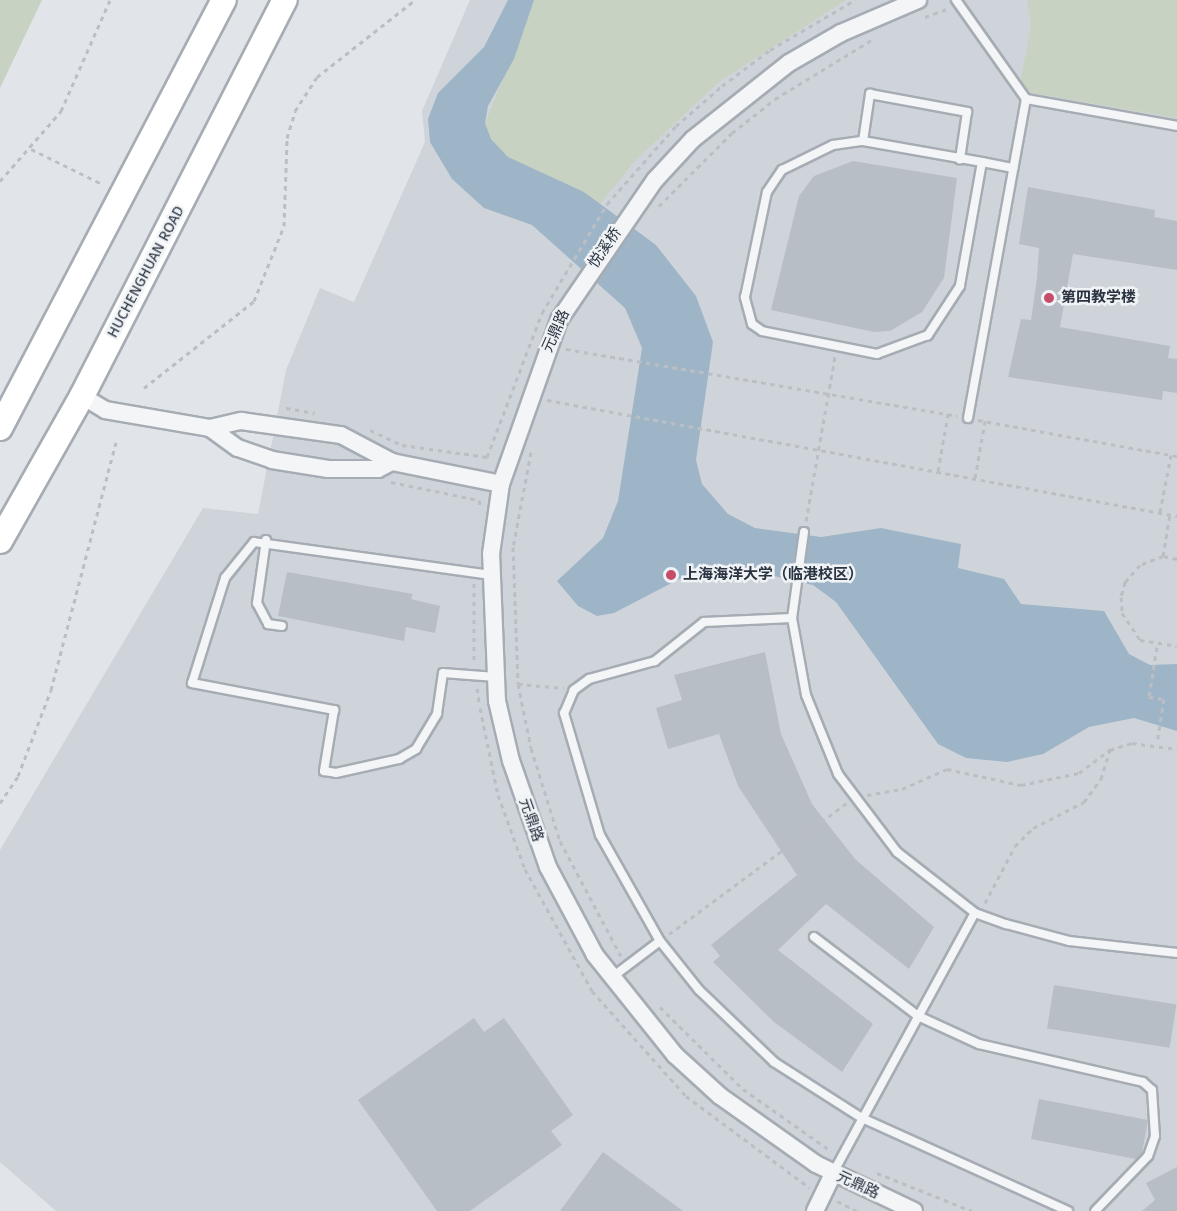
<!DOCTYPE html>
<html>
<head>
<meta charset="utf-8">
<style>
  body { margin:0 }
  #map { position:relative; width:1177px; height:1211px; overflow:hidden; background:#e1e5e9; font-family:"Fira Sans","Noto Sans SC",sans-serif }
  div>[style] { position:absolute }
  .built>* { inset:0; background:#cfd4db }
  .green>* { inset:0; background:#c8d2c2 }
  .water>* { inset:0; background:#9eb5c7 }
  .building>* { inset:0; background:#b8bec5; transform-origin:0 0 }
  .path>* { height:3px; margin-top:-1.5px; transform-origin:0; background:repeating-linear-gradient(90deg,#bbbfc4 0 4.5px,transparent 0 9px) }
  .roads { filter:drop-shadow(2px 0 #a6acb3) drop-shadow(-2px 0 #a6acb3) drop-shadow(0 2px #a6acb3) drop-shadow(0 -2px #a6acb3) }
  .service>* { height:8px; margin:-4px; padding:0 4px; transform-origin:4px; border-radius:4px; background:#f3f5f7 }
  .minor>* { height:16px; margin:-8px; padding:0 8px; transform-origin:8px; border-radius:8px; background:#f3f5f7 }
  .secondary>* { height:24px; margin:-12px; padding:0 12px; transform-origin:12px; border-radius:12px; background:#fff }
  .dots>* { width:16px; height:16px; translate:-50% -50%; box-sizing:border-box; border:3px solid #f0f3f6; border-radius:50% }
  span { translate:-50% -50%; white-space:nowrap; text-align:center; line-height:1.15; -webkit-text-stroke:5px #f0f3f6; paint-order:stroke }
  .street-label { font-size:15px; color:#2a3340 }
  .poi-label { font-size:15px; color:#2a3340; font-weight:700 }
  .left { translate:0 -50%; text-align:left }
</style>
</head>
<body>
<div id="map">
  <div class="built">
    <i style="clip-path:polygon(470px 0,1177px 0,1177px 1211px,56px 1211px,0 1162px,0 850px,203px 508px,258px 514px,286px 370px,320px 288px,354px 302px,425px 142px,422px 111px)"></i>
  </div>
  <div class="green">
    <i style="clip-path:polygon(0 0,42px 0,0 88px)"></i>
    <i style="clip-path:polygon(534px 0,846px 0,719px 82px,636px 160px,600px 204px,508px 157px,491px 139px,485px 123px)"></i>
    <i style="clip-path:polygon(1027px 0,1177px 0,1177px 118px,1019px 91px,1031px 25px)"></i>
  </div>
  <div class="water">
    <i style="clip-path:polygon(508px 0,534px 0,514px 59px,488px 106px,485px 123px,491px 139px,508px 157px,584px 192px,656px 245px,696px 296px,713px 342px,696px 460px,702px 484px,728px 514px,755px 528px,821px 537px,881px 528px,961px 544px,958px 568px,1004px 579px,1021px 604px,1104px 611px,1129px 654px,1150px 665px,1177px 664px,1177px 731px,1134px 718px,1089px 727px,1043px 754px,1007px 762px,966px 758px,938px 744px,836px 602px,813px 585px,739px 568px,687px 575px,614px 613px,597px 616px,578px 606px,557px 581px,603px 538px,618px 501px,642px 348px,625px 308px,532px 225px,484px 208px,452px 179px,430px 142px,428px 119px,438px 93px,484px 47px)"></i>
  </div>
  <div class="building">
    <i style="clip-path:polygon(853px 161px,957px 178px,944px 278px,922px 312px,890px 331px,874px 332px,771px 310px,799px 196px,814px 176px)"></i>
    <i style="clip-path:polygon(1028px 187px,1155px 210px,1154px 217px,1177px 221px,1177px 270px,1073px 254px,1060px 327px,1170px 346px,1168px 358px,1177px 359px,1177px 393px,1163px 391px,1162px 400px,1008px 377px,1021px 319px,1031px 320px,1037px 278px,1039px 248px,1019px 244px)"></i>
    <i style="clip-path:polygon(287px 572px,413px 594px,411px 599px,440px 606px,435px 633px,406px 627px,404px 641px,278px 616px)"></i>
    <i style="clip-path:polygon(765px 652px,781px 734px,812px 804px,855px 859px,934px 927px,909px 969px,826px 904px,778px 950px,873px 1024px,842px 1072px,774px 1022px,713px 962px,720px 956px,711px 945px,797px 875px,738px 786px,719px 734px,668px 749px,656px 708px,682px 700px,674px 675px)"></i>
    <i style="left:1054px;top:985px;width:124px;height:44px;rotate:9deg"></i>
    <i style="clip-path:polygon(474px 1018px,484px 1032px,504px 1018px,573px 1115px,551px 1131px,562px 1145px,470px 1211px,437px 1211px,358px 1100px)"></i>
    <i style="clip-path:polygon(1039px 1099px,1148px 1120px,1142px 1153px,1136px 1159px,1031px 1139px)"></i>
    <i style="clip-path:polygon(603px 1152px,683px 1211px,560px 1211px)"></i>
    <i style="clip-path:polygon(1177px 1167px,1177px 1211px,1142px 1211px,1155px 1200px,1146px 1183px)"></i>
  </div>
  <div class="path">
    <i style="left:925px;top:17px;width:23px;rotate:-20deg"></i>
    <i style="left:31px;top:149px;width:77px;rotate:26.2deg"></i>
    <i style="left:0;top:181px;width:93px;rotate:-48.9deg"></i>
    <i style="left:61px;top:111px;width:121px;rotate:-66.2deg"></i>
    <i style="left:659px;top:206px;width:103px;rotate:-45deg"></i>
    <i style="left:732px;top:133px;width:55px;rotate:-38.3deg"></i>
    <i style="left:775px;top:99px;width:117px;rotate:-31.4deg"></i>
    <i style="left:566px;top:349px;width:397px;rotate:9.7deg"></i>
    <i style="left:144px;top:388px;width:140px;rotate:-38.3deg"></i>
    <i style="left:254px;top:301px;width:81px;rotate:-68.2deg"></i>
    <i style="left:284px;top:226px;width:88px;rotate:-88deg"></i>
    <i style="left:287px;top:138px;width:28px;rotate:-73deg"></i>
    <i style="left:295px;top:111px;width:40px;rotate:-57.1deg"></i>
    <i style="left:317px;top:77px;width:125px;rotate:-38.2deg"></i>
    <i style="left:547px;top:400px;width:641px;rotate:10.43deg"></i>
    <i style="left:286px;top:408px;width:29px;rotate:10deg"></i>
    <i style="left:978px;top:420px;width:202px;rotate:10.3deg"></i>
    <i style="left:370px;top:430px;width:35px;rotate:25deg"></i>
    <i style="left:402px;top:445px;width:86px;rotate:8deg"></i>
    <i style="left:487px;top:457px;width:154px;rotate:-69.1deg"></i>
    <i style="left:542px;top:313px;width:127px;rotate:-59.2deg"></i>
    <i style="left:607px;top:204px;width:104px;rotate:-48.5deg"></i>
    <i style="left:676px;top:126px;width:61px;rotate:-41deg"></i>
    <i style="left:722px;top:86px;width:60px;rotate:-36.9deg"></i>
    <i style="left:770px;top:50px;width:99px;rotate:-30.5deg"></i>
    <i style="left:531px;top:452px;width:97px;rotate:100.7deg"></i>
    <i style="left:513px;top:547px;width:137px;rotate:87.9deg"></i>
    <i style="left:518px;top:684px;width:65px;rotate:78.5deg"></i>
    <i style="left:531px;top:748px;width:97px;rotate:72.7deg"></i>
    <i style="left:560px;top:841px;width:130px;rotate:62.1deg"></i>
    <i style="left:938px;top:471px;width:58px;rotate:-80deg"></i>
    <i style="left:975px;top:478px;width:58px;rotate:-80deg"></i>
    <i style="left:391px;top:482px;width:90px;rotate:11.6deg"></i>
    <i style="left:479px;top:500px;width:5px;rotate:79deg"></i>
    <i style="left:1160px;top:512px;width:58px;rotate:-79.1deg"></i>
    <i style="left:806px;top:521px;width:168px;rotate:-80deg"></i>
    <i style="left:1163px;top:556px;width:43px;rotate:-80.5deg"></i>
    <i style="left:1177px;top:559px;width:14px;rotate:-168deg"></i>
    <i style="left:1163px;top:556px;width:25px;rotate:159deg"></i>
    <i style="left:1140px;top:565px;width:23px;rotate:131deg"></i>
    <i style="left:1125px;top:582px;width:16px;rotate:105deg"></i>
    <i style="left:1121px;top:597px;width:16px;rotate:86deg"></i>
    <i style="left:1122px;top:613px;width:32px;rotate:56deg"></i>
    <i style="left:1140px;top:640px;width:37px;rotate:9deg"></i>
    <i style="left:474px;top:583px;width:80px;rotate:90deg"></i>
    <i style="left:1157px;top:647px;width:51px;rotate:99.1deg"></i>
    <i style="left:1149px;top:697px;width:15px;rotate:8deg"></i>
    <i style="left:1164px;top:699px;width:45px;rotate:99deg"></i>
    <i style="left:518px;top:684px;width:46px;rotate:5deg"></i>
    <i style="left:477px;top:688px;width:14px;rotate:82deg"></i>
    <i style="left:480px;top:708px;width:89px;rotate:78.3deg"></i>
    <i style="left:498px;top:795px;width:79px;rotate:70deg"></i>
    <i style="left:525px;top:869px;width:139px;rotate:61.2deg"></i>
    <i style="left:592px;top:991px;width:141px;rotate:48.2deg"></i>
    <i style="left:686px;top:1096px;width:154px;rotate:36.6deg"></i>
    <i style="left:867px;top:795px;width:36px;rotate:-10deg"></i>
    <i style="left:902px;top:789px;width:49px;rotate:-24deg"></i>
    <i style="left:947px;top:769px;width:76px;rotate:12.2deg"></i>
    <i style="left:1021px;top:785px;width:59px;rotate:-11.7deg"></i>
    <i style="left:1079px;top:773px;width:39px;rotate:-37deg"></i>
    <i style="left:1110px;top:750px;width:23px;rotate:-18deg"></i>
    <i style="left:1132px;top:743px;width:45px;rotate:7.6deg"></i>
    <i style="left:0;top:803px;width:32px;rotate:-56deg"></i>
    <i style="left:18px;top:776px;width:92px;rotate:-69deg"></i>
    <i style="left:51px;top:690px;width:256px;rotate:-75.3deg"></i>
    <i style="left:985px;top:903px;width:64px;rotate:-62.2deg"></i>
    <i style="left:1015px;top:846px;width:25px;rotate:-45deg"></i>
    <i style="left:1033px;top:828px;width:57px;rotate:-27deg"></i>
    <i style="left:1084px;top:802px;width:29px;rotate:-54deg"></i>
    <i style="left:1101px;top:779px;width:30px;rotate:-73deg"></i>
    <i style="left:669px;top:934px;width:221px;rotate:-36.4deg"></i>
    <i style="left:660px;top:1007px;width:117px;rotate:44.7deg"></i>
    <i style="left:743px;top:1089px;width:108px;rotate:35.2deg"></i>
    <i style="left:877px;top:1173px;width:102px;rotate:21.8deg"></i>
    <i style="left:837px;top:1201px;width:22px;rotate:27deg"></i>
  </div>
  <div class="roads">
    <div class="service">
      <i style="left:956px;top:0;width:121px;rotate:54.7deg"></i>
      <i style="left:863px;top:141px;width:48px;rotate:-81.5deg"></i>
      <i style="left:870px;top:94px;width:99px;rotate:10.5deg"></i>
      <i style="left:967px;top:112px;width:48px;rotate:98.5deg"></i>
      <i style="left:982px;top:162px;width:126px;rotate:100.1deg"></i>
      <i style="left:960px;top:286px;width:59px;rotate:123.1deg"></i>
      <i style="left:928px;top:335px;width:54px;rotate:159.6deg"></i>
      <i style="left:877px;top:354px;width:117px;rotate:-168.7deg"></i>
      <i style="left:762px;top:331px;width:12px;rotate:-145deg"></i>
      <i style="left:752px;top:324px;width:28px;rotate:-105deg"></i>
      <i style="left:745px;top:297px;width:107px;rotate:-78.2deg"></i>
      <i style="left:767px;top:192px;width:27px;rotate:-56deg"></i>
      <i style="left:782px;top:170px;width:57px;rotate:-26.1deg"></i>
      <i style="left:833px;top:145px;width:30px;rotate:-8deg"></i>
      <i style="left:863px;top:141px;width:121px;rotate:10deg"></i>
      <i style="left:982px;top:162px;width:32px;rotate:11deg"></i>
      <i style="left:968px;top:418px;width:324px;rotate:-79.7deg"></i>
      <i style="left:1026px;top:99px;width:153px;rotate:10.1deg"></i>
      <i style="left:804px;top:532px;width:87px;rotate:97.9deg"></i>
      <i style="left:792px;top:618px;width:78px;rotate:79.7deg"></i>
      <i style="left:806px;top:695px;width:85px;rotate:67.9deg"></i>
      <i style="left:838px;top:774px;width:98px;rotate:52.9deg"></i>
      <i style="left:897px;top:852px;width:99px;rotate:38deg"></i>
      <i style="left:975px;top:913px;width:33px;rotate:20deg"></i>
      <i style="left:1006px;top:924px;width:65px;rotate:15.1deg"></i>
      <i style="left:1069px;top:941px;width:109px;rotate:6.3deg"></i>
      <i style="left:266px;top:540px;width:64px;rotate:98.1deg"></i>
      <i style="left:257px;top:603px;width:24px;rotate:62deg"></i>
      <i style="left:268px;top:624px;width:14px;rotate:8deg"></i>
      <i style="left:491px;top:575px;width:239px;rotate:-172.1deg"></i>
      <i style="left:254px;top:542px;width:46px;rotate:128.9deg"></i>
      <i style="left:225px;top:578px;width:110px;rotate:107.4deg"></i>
      <i style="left:192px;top:683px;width:145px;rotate:10.8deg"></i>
      <i style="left:334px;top:710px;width:62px;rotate:99.3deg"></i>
      <i style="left:324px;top:771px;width:12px;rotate:9deg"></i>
      <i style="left:336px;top:773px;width:65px;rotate:-12.5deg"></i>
      <i style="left:399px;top:759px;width:20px;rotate:-30deg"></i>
      <i style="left:416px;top:749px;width:41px;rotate:-59deg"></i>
      <i style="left:437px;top:714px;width:41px;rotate:-81.7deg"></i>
      <i style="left:443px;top:673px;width:53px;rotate:4.3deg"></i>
      <i style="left:792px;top:618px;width:88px;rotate:177.4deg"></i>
      <i style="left:704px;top:622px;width:63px;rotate:141.5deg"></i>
      <i style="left:655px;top:661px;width:68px;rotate:164.7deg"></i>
      <i style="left:589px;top:679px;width:19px;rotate:144deg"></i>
      <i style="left:574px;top:690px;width:25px;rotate:113deg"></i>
      <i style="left:564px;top:713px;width:127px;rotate:73.6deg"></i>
      <i style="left:600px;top:835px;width:122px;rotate:60.5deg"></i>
      <i style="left:660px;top:941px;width:63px;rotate:51.5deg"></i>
      <i style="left:699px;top:990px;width:104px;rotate:43.8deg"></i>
      <i style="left:774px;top:1062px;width:104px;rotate:32.5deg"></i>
      <i style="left:862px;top:1118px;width:226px;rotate:24.3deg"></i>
      <i style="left:814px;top:937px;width:131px;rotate:37.2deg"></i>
      <i style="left:918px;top:1016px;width:67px;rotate:24.7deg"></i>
      <i style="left:979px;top:1044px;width:168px;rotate:13deg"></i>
      <i style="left:1143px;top:1082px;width:12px;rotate:42deg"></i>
      <i style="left:1152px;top:1090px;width:46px;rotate:86.3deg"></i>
      <i style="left:1155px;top:1136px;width:21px;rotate:109deg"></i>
      <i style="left:1148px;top:1156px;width:76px;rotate:133.9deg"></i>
      <i style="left:611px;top:978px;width:61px;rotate:-37.1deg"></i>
      <i style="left:833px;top:1173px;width:296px;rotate:-61.4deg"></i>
    </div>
    <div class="minor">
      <i style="left:82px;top:396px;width:27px;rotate:31deg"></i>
      <i style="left:105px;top:410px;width:107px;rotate:9.7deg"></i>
      <i style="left:210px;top:428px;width:32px;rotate:-13deg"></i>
      <i style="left:241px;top:421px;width:101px;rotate:8deg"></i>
      <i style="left:341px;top:435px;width:58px;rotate:27.9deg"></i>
      <i style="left:392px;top:462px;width:111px;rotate:11.4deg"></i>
      <i style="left:210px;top:428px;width:34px;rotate:36deg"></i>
      <i style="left:238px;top:448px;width:36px;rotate:19deg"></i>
      <i style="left:272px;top:460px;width:57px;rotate:9.1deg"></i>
      <i style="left:328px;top:469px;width:50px"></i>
      <i style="left:378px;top:469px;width:16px;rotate:-27deg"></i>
      <i style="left:815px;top:1211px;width:41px;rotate:-64.1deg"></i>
      <i style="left:914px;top:1211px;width:109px;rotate:-154.4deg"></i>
      <i style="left:816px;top:1164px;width:118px;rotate:-144.7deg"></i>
      <i style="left:720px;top:1096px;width:61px;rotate:-137.7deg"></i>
      <i style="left:675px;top:1055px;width:128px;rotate:-128.7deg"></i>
      <i style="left:595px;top:955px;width:100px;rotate:-118.1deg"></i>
      <i style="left:548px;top:867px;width:112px;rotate:-109.2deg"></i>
      <i style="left:511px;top:761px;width:62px;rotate:-103.1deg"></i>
      <i style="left:497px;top:701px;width:147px;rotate:-92.3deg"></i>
      <i style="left:491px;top:554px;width:71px;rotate:-81.9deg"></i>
      <i style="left:501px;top:484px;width:174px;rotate:-70.5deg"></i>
      <i style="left:559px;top:320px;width:170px;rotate:-55.6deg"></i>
      <i style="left:655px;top:180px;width:56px;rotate:-47.2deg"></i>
      <i style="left:693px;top:139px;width:122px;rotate:-38.4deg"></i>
      <i style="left:789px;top:63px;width:60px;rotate:-30deg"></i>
      <i style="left:841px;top:33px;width:84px;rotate:-23.2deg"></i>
    </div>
    <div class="secondary">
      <i style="left:0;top:428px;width:483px;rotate:-62.4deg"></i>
      <i style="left:0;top:541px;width:167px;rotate:-60.5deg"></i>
      <i style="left:82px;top:396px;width:445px;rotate:-62.9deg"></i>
    </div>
  </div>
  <div class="dots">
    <i style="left:1049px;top:298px;background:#c74c68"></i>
    <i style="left:671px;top:575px;background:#c74c68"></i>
  </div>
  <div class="street-label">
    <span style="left:605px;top:248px;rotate:-55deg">悦溪桥</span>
    <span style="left:146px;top:272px;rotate:-62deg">HUCHENGHUAN ROAD</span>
    <span style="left:556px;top:331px;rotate:-66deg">元鼎路</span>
    <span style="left:531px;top:820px;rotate:71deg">元鼎路</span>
    <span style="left:858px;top:1185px;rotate:25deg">元鼎路</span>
  </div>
  <div class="poi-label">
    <span class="left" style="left:1061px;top:298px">第四教学楼</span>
    <span class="left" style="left:683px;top:575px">上海海洋大学（临港校区）</span>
  </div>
</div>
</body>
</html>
